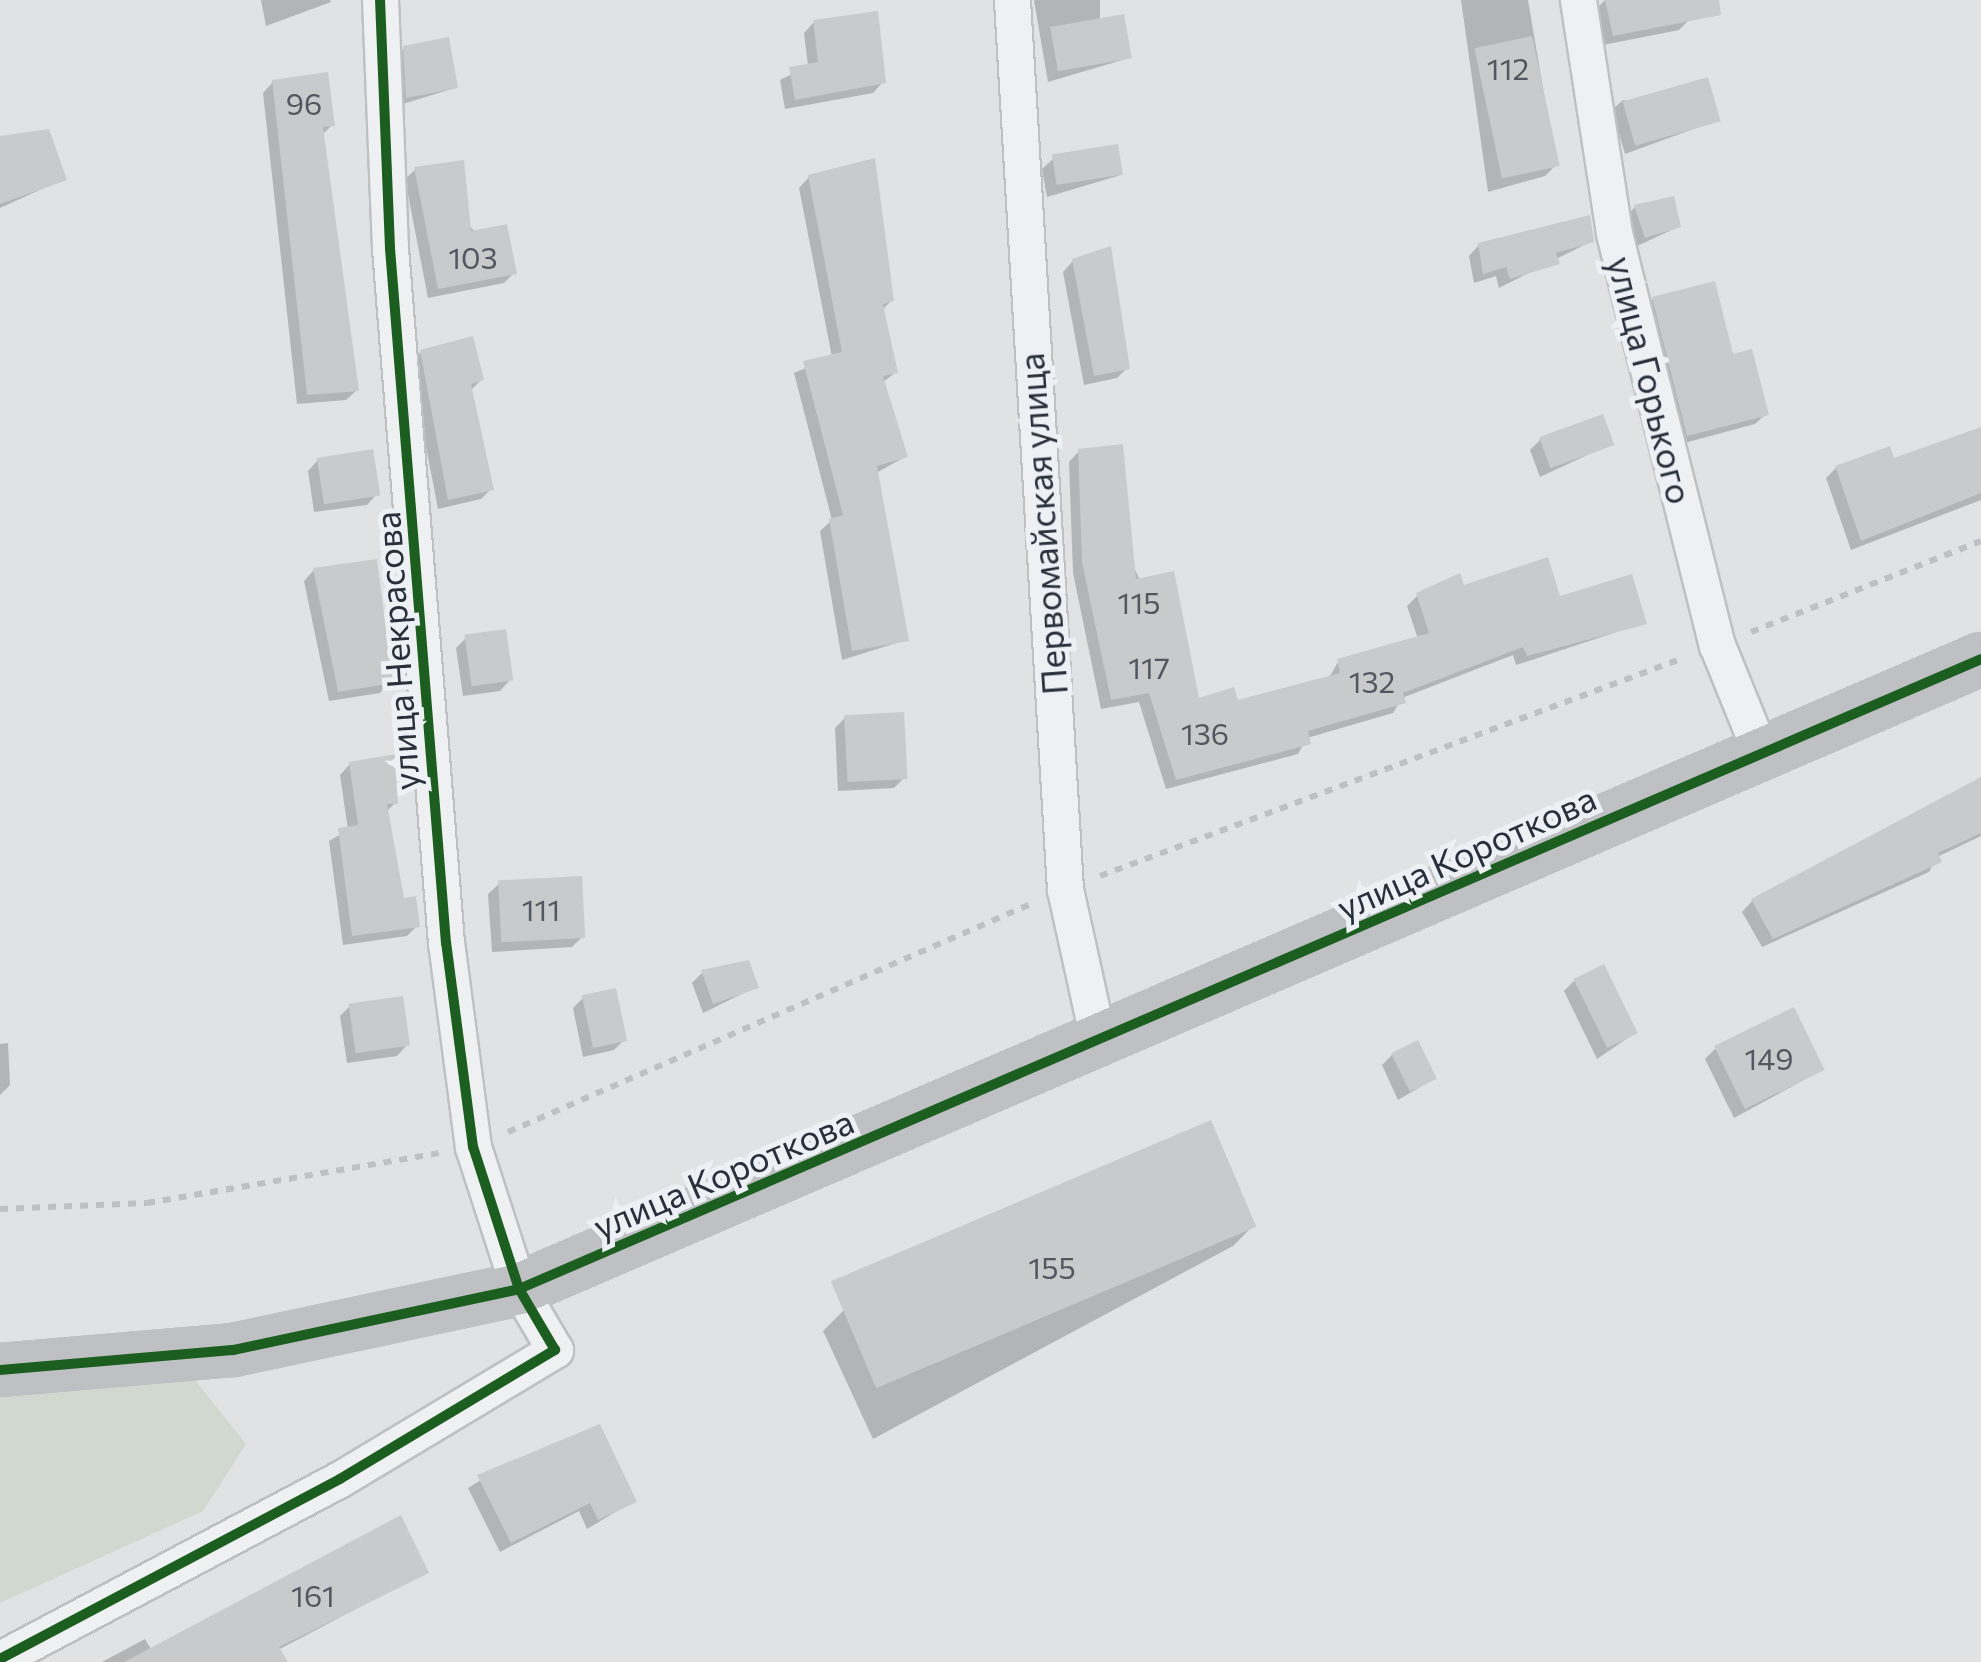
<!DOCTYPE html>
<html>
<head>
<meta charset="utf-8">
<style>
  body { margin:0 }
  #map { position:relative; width:1981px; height:1662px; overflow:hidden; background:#e0e2e4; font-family:Commissioner,sans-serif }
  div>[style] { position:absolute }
  .green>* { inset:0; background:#d1d8d0 }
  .shadow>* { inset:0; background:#0003 }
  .building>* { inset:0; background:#c8cacc; transform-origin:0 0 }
  .path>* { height:6px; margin-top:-3px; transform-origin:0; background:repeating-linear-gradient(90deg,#bec0c3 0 8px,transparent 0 16px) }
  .roads { filter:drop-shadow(2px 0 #bec0c2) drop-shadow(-2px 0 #bec0c2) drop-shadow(0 2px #bec0c2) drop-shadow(0 -2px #bec0c2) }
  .street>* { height:35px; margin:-17.5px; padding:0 17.5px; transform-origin:17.5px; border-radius:17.5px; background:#eff0f1 }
  .secondary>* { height:50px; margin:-25px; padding:0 25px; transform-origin:25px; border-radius:25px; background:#bec0c4 }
  .cycleway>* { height:10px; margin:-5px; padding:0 5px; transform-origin:5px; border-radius:5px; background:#1b5e20 }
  span { translate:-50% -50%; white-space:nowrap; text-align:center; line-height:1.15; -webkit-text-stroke:10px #edf0f4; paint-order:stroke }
  .number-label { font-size:30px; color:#525760 }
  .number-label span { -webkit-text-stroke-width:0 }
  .street-label { font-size:35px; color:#29303b }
</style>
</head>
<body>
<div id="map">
  <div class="green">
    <i style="clip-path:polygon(187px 1370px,246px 1444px,203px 1511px,0 1603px,0 1387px)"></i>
  </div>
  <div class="shadow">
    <i style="clip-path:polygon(261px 0,330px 0,331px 2px,266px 26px)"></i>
    <i style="clip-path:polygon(1034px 0,1100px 0,1100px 21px,1129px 58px,1048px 82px)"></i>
    <i style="clip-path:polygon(1461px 0,1528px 0,1556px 165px,1545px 176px,1488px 192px)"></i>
    <i style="clip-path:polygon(1605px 0,1685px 0,1689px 20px,1679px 30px,1603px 45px,1595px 10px)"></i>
    <i style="clip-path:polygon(814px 22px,883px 82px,873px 93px,785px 109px,780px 80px,808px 66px,804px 33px)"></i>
    <i style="clip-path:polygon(404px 48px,455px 88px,396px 106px,394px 59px)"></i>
    <i style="clip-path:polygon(273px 82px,332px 125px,321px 136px,357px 390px,346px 400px,297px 404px,263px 93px)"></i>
    <i style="clip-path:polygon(1623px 100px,1718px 120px,1625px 154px,1612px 110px)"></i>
    <i style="clip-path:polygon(0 139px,64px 179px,0 208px)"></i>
    <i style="clip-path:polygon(1053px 159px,1121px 175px,1047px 197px,1042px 169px)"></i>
    <i style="clip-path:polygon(416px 169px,514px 273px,504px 283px,428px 298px,405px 179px)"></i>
    <i style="clip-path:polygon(809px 177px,892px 300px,882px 310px,896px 372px,882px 383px,905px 457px,876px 473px,906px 640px,842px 660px,820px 531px,832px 520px,794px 373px,832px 357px,799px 188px)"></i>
    <i style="clip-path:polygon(1635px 207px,1678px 227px,1635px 247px,1625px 218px)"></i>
    <i style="clip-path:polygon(1592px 241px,1499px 288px,1496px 276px,1474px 283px,1469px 256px,1479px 245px)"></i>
    <i style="clip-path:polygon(1073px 261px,1127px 368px,1117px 378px,1084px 385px,1063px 272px)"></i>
    <i style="clip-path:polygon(1653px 299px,1766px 414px,1755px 424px,1677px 445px,1643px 310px)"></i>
    <i style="clip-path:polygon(421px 352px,481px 380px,470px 391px,491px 489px,481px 499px,438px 509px,410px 363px)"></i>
    <i style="clip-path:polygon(1981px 430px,1981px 500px,1851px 550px,1826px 478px,1836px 468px,1893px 461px)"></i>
    <i style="clip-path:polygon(1540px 440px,1611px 444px,1540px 477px,1530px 450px)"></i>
    <i style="clip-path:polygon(1079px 451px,1197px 701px,1236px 703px,1329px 678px,1338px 662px,1418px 639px,1407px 606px,1417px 596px,1463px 588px,1559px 599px,1644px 623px,1516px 665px,1513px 655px,1402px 698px,1393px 713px,1307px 738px,1298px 754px,1166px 789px,1139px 702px,1101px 709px,1073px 573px,1069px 462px)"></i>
    <i style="clip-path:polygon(318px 460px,377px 494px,367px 505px,314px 512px,308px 471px)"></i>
    <i style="clip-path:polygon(314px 570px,390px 682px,380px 693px,329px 701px,304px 581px)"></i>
    <i style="clip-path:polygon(466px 638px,510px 680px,500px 691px,463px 696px,456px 648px)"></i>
    <i style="clip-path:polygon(845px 718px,904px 778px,894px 788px,838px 791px,835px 728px)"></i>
    <i style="clip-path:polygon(350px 764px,395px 803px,386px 812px,401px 901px,417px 926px,407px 936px,343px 945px,329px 841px,348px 830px,340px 775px)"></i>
    <i style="clip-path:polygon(1973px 784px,1981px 836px,1937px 857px,1929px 872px,1762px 947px,1742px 912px,1752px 901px)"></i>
    <i style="clip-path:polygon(499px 884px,582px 937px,572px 947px,492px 952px,488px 894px)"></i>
    <i style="clip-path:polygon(702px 973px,756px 987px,703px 1013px,692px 983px)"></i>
    <i style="clip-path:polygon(1574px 981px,1635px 1033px,1597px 1059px,1564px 991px)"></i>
    <i style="clip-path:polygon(583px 998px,624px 1040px,614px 1050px,583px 1057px,573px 1008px)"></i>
    <i style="clip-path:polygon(350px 1006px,407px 1045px,397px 1056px,347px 1063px,340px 1016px)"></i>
    <i style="clip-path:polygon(8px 1043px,10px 1085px,0 1095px,0 1044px)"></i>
    <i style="clip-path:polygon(1715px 1049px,1822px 1070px,1734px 1118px,1705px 1059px)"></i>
    <i style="clip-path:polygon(1392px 1055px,1434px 1079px,1398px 1100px,1382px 1065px)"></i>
    <i style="clip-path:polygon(1254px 1225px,1233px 1246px,873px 1439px,823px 1331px,844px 1310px)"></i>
    <i style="clip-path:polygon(515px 1459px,519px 1466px,634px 1501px,587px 1529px,579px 1511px,500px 1552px,468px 1488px)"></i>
    <i style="clip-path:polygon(426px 1572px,278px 1650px,276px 1662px,102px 1662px,145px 1639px,151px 1649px)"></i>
  </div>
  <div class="building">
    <i style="clip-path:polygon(1605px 0,1719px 0,1721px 15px,1613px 36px)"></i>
    <i style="clip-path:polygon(878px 11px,886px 83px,795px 100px,789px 67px,818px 62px,813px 20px)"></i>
    <i style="left:1124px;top:14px;width:45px;height:75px;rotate:80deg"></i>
    <i style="left:1532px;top:36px;width:133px;height:59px;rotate:78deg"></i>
    <i style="clip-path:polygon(449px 37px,458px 88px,406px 98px,403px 46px)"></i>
    <i style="clip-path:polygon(328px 72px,335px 126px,323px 127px,359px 391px,307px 395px,272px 80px)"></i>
    <i style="left:1708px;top:77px;width:46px;height:89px;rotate:74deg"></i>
    <i style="clip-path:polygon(49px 129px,67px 180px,0 204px,0 136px)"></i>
    <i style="left:1118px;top:144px;width:31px;height:67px;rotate:81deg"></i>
    <i style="clip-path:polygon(875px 158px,894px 301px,883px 304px,898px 373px,883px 376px,908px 457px,877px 466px,909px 641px,852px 651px,829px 519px,843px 515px,803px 361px,842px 352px,808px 175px)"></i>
    <i style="clip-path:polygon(464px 160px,471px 231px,507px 224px,517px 274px,438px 289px,414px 167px)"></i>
    <i style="clip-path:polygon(1674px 196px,1681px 227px,1645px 238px,1634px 205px)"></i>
    <i style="clip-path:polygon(1590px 215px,1594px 242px,1556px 253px,1560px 264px,1510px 279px,1506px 267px,1483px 274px,1478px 243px)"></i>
    <i style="clip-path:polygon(1111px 246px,1130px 369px,1094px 376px,1072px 259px)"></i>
    <i style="clip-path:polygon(1715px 281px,1733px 354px,1752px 349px,1769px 415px,1687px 436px,1652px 297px)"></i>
    <i style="clip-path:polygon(473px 336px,484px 380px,471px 384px,494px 490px,448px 500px,420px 350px)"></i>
    <i style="left:1603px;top:414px;width:33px;height:68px;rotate:70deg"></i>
    <i style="clip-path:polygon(1981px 427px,1981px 493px,1861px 541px,1835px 466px,1890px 446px,1894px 458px)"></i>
    <i style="clip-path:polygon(1123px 444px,1136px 579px,1174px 571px,1199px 698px,1234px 687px,1238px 700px,1340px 673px,1337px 659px,1429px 633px,1416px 593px,1460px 573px,1464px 585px,1548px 557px,1560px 596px,1632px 574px,1647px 624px,1527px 656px,1523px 647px,1403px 693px,1406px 703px,1308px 731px,1311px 744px,1176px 780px,1149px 693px,1111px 700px,1082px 562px,1078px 449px)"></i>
    <i style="left:373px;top:449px;width:47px;height:57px;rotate:81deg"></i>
    <i style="clip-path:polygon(377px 559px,393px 683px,338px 692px,313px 568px)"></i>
    <i style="left:506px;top:629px;width:52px;height:42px;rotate:82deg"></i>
    <i style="left:904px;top:712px;width:67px;height:60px;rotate:87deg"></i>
    <i style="clip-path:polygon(396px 754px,398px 804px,387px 804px,404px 898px,416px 896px,420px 927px,352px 936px,338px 828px,358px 825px,349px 762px)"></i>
    <i style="clip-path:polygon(1981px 777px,1981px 833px,1938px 853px,1942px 862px,1773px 939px,1751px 899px)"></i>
    <i style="left:582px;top:876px;width:62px;height:84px;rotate:87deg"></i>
    <i style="clip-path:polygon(749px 960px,759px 988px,713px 1004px,701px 970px)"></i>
    <i style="left:1604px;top:964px;width:77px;height:34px;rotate:64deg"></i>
    <i style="left:616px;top:988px;width:54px;height:35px;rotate:78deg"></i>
    <i style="left:403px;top:996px;width:50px;height:55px;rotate:82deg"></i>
    <i style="left:1794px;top:1007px;width:70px;height:89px;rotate:64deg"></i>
    <i style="left:1418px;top:1040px;width:43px;height:30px;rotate:64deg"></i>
    <i style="left:1211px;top:1120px;width:116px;height:413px;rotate:67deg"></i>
    <i style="clip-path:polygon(600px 1424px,637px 1502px,598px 1520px,590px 1503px,511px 1543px,477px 1475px)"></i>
    <i style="clip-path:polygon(401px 1515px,429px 1573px,279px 1647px,288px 1662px,124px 1662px)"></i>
  </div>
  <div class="path">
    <i style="left:1751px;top:632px;width:247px;rotate:-21.6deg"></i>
    <i style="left:1100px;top:876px;width:622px;rotate:-20.5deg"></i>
    <i style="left:508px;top:1132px;width:573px;rotate:-23.57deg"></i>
    <i style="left:0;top:1209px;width:147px;rotate:-2.3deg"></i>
    <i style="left:147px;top:1203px;width:296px;rotate:-9.7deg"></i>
  </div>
  <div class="roads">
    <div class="street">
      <i style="left:1012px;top:0;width:891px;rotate:86.59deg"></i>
      <i style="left:1065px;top:889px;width:159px;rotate:77.6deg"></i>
      <i style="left:1578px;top:0;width:236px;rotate:81.2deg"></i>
      <i style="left:1614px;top:233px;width:425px;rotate:76deg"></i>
      <i style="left:1717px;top:645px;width:114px;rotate:67.9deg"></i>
      <i style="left:0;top:1659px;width:385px;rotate:-27.9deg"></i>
      <i style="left:340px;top:1479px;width:251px;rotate:-31deg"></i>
      <i style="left:555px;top:1350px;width:71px;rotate:-120.5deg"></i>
      <i style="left:519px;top:1289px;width:149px;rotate:-107.9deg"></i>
      <i style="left:473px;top:1147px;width:206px;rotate:-97.5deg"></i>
      <i style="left:446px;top:943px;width:697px;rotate:-94.61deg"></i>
      <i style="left:390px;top:248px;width:248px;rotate:-92.3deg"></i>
    </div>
    <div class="secondary">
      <i style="left:0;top:1370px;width:234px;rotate:-4.9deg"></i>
      <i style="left:233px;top:1350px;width:292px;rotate:-12deg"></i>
      <i style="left:519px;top:1289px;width:1592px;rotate:-23.31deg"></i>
    </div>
  </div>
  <div class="cycleway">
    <i style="left:0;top:1370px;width:234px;rotate:-4.9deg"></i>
    <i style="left:233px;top:1350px;width:292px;rotate:-12deg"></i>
    <i style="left:519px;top:1289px;width:1592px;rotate:-23.31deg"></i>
    <i style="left:0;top:1659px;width:385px;rotate:-27.9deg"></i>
    <i style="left:340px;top:1479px;width:251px;rotate:-31deg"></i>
    <i style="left:555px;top:1350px;width:71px;rotate:-120.5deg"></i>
    <i style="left:519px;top:1289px;width:149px;rotate:-107.9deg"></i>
    <i style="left:473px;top:1147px;width:206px;rotate:-97.5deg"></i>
    <i style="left:446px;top:943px;width:697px;rotate:-94.61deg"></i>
    <i style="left:390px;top:248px;width:248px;rotate:-92.3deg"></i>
  </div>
  <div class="number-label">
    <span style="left:1508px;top:68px">112</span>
    <span style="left:304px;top:103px">96</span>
    <span style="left:473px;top:257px">103</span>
    <span style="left:1139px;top:602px">115</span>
    <span style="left:1149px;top:667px">117</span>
    <span style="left:1372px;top:681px">132</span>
    <span style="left:1205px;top:733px">136</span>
    <span style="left:541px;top:909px">111</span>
    <span style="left:1769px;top:1058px">149</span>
    <span style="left:1052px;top:1267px">155</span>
    <span style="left:313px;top:1595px">161</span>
  </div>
  <div class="street-label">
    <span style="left:1651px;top:380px;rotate:76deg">улица Горького</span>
    <span style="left:1042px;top:524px;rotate:-94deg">Первомайская улица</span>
    <span style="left:396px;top:651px;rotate:-94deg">улица Некрасова</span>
    <span style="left:1466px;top:852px;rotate:-24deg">улица Короткова</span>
    <span style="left:723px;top:1173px;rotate:-23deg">улица Короткова</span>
  </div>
</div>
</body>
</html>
